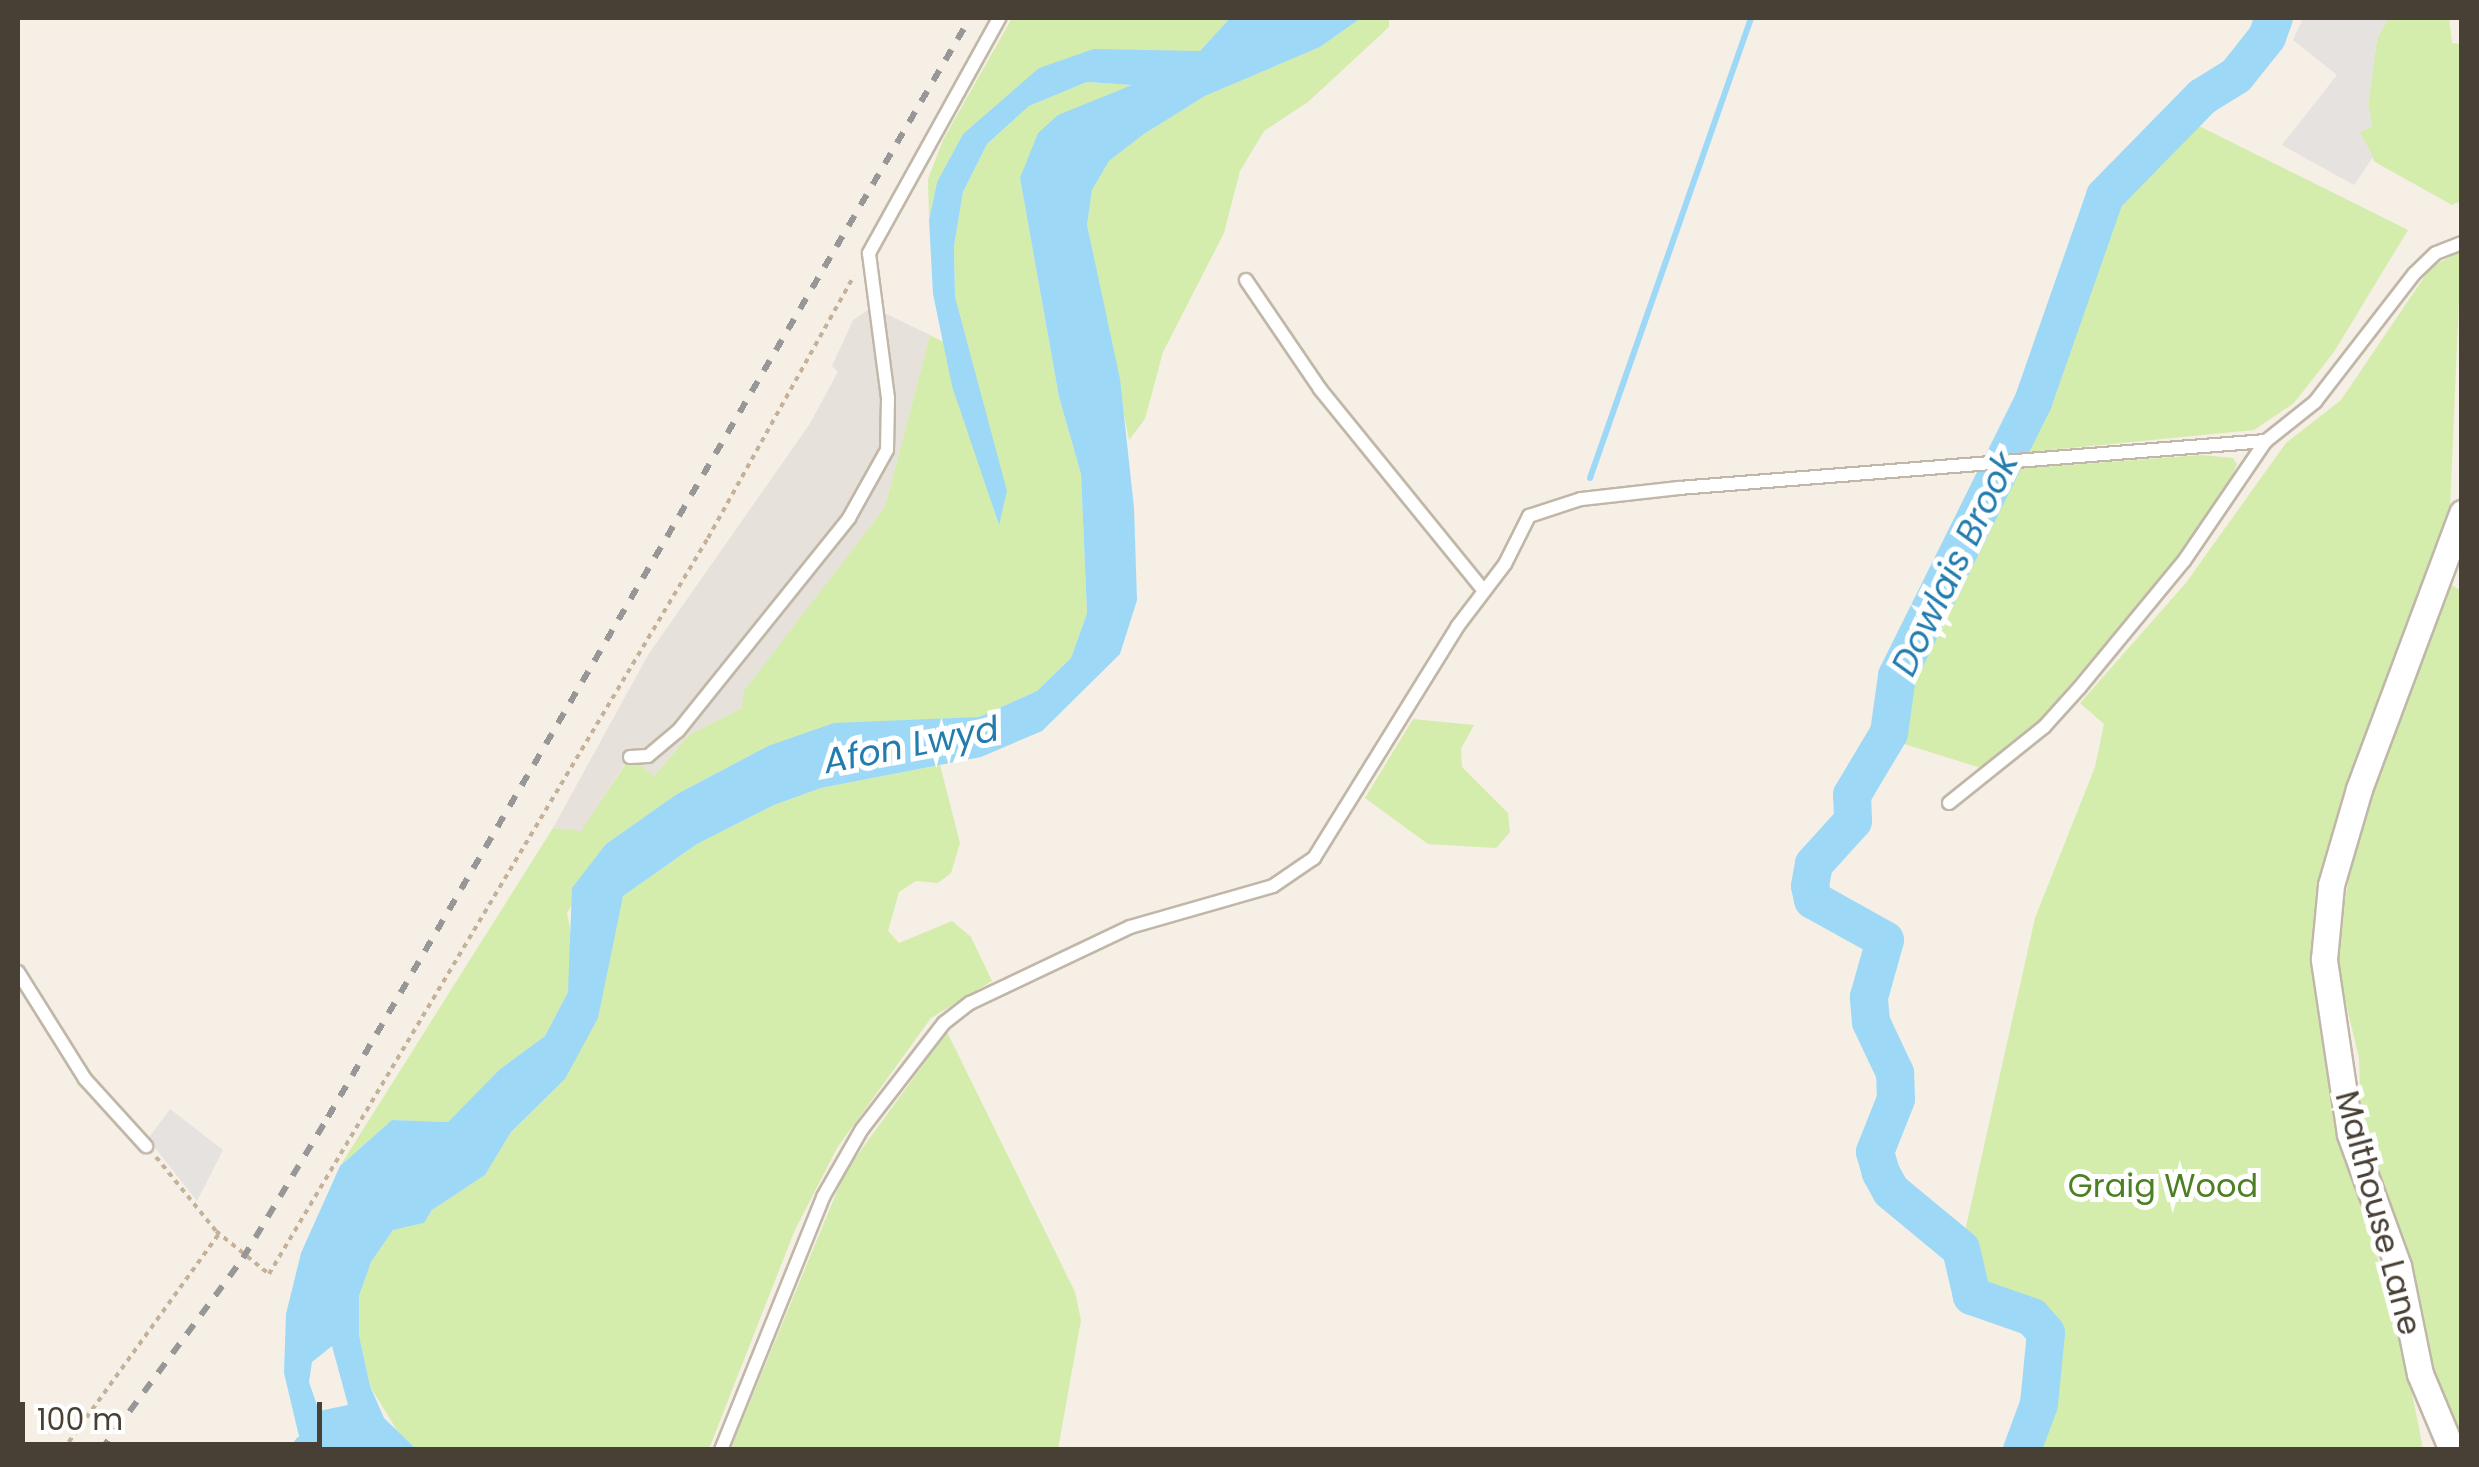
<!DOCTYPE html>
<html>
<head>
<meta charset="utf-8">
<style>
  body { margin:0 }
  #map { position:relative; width:2479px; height:1467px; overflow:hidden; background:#f5efe6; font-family:Poppins,sans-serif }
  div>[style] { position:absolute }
  .industrial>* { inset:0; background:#e7e1db }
  .green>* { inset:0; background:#d4edac }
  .parking>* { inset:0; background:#e5e2df }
  .water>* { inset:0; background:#9dd9f7 }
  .stream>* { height:6px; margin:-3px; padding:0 3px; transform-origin:3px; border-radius:3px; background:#9dd9f7 }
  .river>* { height:38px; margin:-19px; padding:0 19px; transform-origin:19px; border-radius:19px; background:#9dd9f7 }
  .path>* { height:4px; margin-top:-2px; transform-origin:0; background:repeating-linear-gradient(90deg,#c4b198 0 5px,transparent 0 10px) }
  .roads { filter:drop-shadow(2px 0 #c1b7a8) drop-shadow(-2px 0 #c1b7a8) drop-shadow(0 2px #c1b7a8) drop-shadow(0 -2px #c1b7a8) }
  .lane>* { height:12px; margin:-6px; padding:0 6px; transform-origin:6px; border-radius:6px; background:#fff }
  .street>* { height:25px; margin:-12.5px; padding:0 12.5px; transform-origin:12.5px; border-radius:12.5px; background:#fff }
  .rail>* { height:6px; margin-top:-3px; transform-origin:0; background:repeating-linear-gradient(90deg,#979797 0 12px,transparent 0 24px) }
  span { translate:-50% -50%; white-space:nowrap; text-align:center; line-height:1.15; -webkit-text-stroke:10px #fff; paint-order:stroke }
  .park-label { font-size:32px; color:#4c8022 }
  .street-label { font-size:32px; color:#483f35 }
  .water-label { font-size:35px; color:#227cad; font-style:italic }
  .frame { position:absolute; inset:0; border:20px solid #483f35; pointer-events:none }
  .scale { position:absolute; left:20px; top:1402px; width:302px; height:45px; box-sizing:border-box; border:5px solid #483f35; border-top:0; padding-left:12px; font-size:30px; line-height:35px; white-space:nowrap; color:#483f35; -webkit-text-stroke:8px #fff; paint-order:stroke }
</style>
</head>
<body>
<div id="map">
  <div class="industrial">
    <i style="clip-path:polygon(872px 307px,930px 335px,885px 507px,745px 691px,743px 708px,689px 735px,654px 776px,629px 757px,581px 832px,553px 828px,648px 655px,809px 425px,838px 372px,832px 366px,853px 320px)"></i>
  </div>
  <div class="green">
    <i style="clip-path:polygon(1012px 18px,1230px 18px,1200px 51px,1148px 52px,995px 107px,963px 134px,937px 182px,929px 220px,928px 179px,943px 140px)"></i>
    <i style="clip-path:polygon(1361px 18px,1389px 18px,1389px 27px,1308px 102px,1264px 131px,1240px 171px,1224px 233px,1163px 352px,1145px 419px,1129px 440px,1087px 225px,1092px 190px,1109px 161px,1144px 134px,1205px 96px,1320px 47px)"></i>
    <i style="clip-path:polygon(2389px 18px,2449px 18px,2452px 43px,2461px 44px,2461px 201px,2452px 205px,2375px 162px,2359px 132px,2372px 127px,2368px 105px,2377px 38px)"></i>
    <i style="clip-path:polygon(1087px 82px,1134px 85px,1020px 178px,1059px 397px,1081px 474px,1087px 613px,1071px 658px,1037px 691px,979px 717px,768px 746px,677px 794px,606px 844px,567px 913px,574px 948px,568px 992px,545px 1036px,499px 1070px,448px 1122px,392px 1120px,340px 1166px,553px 828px,581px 831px,630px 757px,654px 776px,689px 735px,742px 708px,744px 691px,885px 507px,930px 335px,943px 342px,998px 524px,955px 297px,954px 246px,963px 192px,987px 144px,1029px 106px)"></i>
    <i style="clip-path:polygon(2181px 117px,2408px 230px,2334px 352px,2294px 403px,2254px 430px,2008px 454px,2033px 402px,2105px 196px)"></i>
    <i style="clip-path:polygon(2461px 251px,2450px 509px,2334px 842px,2334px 1095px,2350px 1173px,2398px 1321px,2423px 1449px,2022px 1449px,2039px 1404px,2046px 1333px,2032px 1317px,1972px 1296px,1961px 1249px,2035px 918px,2095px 767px,2104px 724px,2080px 703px,2185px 584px,2286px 443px,2341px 400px,2431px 267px)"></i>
    <i style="clip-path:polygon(2201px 455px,2233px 458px,2237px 464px,2228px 486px,2170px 566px,2044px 716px,1984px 769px,1885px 738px,1897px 676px,2002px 470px)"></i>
    <i style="clip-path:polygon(2447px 583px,2462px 591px,2461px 1450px,2437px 1388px,2417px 1293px,2361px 1119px,2359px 1058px,2334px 954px,2363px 809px)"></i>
    <i style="clip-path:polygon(1413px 719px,1474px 725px,1461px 749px,1462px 767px,1508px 813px,1510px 832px,1496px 848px,1428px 844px,1365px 798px)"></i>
    <i style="clip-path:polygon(940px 765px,960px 843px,951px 873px,938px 883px,916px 881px,899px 892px,888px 931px,899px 943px,952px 921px,971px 937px,992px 981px,931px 1018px,837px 1148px,794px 1232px,709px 1449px,416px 1449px,404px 1442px,370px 1386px,359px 1335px,359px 1296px,371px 1262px,393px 1230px,424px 1223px,432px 1210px,485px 1175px,511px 1132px,565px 1079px,623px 896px,697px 844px,774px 805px,821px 788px)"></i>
    <i style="clip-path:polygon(947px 1032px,1075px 1292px,1081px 1320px,1058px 1449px,730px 1450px,845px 1172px)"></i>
  </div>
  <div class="parking">
    <i style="clip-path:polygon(2303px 18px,2389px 18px,2377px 38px,2368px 105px,2372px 127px,2360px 132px,2373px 157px,2354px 185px,2282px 145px,2337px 75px,2293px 40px)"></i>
    <i style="clip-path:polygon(170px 1109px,223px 1150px,197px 1201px,148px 1139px)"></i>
  </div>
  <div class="water">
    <i style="clip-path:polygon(evenodd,1230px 18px,1361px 18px,1320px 47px,1205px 96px,1144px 134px,1109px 161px,1092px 190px,1087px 225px,1120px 379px,1134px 508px,1137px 600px,1120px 654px,1042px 731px,981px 757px,821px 788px,774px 805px,697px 844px,623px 896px,598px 1018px,565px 1079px,511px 1132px,485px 1175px,432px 1210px,424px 1223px,393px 1230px,371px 1262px,359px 1296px,359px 1335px,370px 1386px,384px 1418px,416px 1449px,302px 1449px,284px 1373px,286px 1314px,301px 1253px,340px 1166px,392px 1120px,448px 1122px,499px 1070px,545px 1036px,568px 992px,572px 888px,606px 844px,677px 794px,768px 746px,834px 723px,979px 717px,1037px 691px,1071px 658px,1087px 613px,1081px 474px,1059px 397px,1020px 178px,1038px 133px,1058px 115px,1132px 85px,1087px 82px,1029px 106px,987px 144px,963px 192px,954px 246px,955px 297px,1007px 491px,999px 525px,952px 386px,933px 294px,929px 220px,937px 182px,963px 134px,1039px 68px,1094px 49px,1200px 51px,1230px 18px,332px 1346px,348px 1405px,319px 1411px,309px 1382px,312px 1362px,332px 1346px)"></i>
  </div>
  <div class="stream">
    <i style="left:1590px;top:478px;width:487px;rotate:-70.7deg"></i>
    <i style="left:292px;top:1450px;width:12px;rotate:-55deg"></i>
  </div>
  <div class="river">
    <i style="left:2022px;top:1450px;width:49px;rotate:-69.7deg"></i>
    <i style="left:2039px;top:1404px;width:71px;rotate:-84.4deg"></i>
    <i style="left:2046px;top:1333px;width:21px;rotate:-131deg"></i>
    <i style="left:2032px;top:1317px;width:64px;rotate:-160.7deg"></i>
    <i style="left:1972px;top:1296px;width:48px;rotate:-103.2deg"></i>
    <i style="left:1961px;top:1249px;width:91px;rotate:-140.4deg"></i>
    <i style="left:1891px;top:1191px;width:21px;rotate:-119deg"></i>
    <i style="left:1881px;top:1173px;width:22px;rotate:-106deg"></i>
    <i style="left:1875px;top:1152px;width:57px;rotate:-68.4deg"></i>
    <i style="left:1896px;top:1099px;width:26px;rotate:-92deg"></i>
    <i style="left:1895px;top:1073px;width:56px;rotate:-115.2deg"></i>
    <i style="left:1871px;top:1022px;width:25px;rotate:-95deg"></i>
    <i style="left:1869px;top:997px;width:59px;rotate:-74.3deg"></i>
    <i style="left:1885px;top:940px;width:82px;rotate:-150.9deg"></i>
    <i style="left:1813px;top:900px;width:14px;rotate:-102deg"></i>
    <i style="left:1810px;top:886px;width:22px;rotate:-80deg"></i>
    <i style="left:1814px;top:864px;width:58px;rotate:-47.8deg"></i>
    <i style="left:1853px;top:821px;width:26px;rotate:-92deg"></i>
    <i style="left:1852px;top:795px;width:72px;rotate:-59.2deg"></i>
    <i style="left:1889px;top:733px;width:58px;rotate:-82deg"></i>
    <i style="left:1897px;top:676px;width:306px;rotate:-63.6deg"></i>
    <i style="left:2033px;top:402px;width:218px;rotate:-70.7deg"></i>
    <i style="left:2105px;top:196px;width:139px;rotate:-45.6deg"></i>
    <i style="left:2202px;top:97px;width:40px;rotate:-32deg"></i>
    <i style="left:2236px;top:76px;width:50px;rotate:-51.5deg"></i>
    <i style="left:2267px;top:37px;width:20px;rotate:-70deg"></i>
  </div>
  <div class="path">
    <i style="left:156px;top:1157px;width:95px;rotate:51deg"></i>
    <i style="left:216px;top:1231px;width:68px;rotate:39.1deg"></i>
    <i style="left:269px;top:1274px;width:857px;rotate:-59.19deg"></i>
    <i style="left:708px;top:538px;width:300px;rotate:-60.9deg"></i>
    <i style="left:63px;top:1450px;width:266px;rotate:-54.2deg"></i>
  </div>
  <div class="roads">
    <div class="lane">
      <i style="left:1246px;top:280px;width:132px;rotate:55.8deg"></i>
      <i style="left:1320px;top:389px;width:260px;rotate:50.9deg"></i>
      <i style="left:630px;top:757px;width:18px;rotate:-3deg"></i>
      <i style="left:648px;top:756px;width:39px;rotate:-40deg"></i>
      <i style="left:678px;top:731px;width:273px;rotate:-51.2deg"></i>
      <i style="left:849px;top:518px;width:78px;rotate:-60.8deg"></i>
      <i style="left:887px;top:450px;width:52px;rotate:-88.9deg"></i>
      <i style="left:888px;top:398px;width:146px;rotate:-97.5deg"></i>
      <i style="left:869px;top:253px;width:269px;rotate:-61deg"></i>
      <i style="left:1949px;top:803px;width:122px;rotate:-38.7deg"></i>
      <i style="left:2044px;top:727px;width:54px;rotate:-48deg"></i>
      <i style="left:2080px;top:687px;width:163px;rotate:-50.5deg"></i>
      <i style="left:2184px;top:561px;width:145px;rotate:-55.7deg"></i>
      <i style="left:2266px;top:441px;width:63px;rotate:-38.5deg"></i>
      <i style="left:2315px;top:402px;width:162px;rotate:-52.3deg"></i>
      <i style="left:2414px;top:274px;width:30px;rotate:-44deg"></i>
      <i style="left:2436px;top:253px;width:28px;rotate:-21deg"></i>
      <i style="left:18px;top:972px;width:126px;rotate:57.9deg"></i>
      <i style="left:85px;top:1079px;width:91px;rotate:47.7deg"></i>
      <i style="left:721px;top:1450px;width:273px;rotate:-68deg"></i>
      <i style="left:823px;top:1197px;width:78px;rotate:-60.2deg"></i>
      <i style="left:862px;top:1129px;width:134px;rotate:-52.3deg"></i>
      <i style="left:944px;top:1023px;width:33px;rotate:-38deg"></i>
      <i style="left:970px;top:1003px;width:177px;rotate:-25.4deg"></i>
      <i style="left:1130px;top:927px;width:149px;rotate:-16deg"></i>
      <i style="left:1273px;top:886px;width:50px;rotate:-34.3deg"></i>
      <i style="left:1314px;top:858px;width:272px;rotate:-58.2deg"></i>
      <i style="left:1457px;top:627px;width:79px;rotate:-52.7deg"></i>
      <i style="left:1505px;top:564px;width:54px;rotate:-63.4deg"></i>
      <i style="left:1529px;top:516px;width:55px;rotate:-18.1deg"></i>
      <i style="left:1581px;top:499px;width:99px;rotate:-6.4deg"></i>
      <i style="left:1679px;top:488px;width:589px;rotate:-4.58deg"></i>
    </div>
    <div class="street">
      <i style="left:2452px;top:1450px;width:82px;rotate:-112.8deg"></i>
      <i style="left:2420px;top:1374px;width:110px;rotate:-101.5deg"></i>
      <i style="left:2398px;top:1266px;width:140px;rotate:-110deg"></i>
      <i style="left:2350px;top:1134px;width:177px;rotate:-98.5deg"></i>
      <i style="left:2324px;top:959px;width:74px;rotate:-84.6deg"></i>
      <i style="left:2331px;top:885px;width:100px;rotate:-73.7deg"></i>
      <i style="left:2359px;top:789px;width:295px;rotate:-69.5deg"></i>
    </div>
  </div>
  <div class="rail">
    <i style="left:101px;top:1450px;width:239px;rotate:-53.5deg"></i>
    <i style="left:243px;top:1258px;width:165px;rotate:-58.9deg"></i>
    <i style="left:328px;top:1117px;width:1273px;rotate:-59.71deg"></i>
  </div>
  <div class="park-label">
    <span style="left:2163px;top:1186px">Graig Wood</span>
  </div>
  <div class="street-label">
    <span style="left:2378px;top:1213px;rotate:75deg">Malthouse Lane</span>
  </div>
  <div class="water-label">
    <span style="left:1955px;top:564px;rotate:-64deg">Dowlais Brook</span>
    <span style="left:911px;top:745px;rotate:-11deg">Afon Lwyd</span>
  </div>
  <div class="frame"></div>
  <div class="scale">100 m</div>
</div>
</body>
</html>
